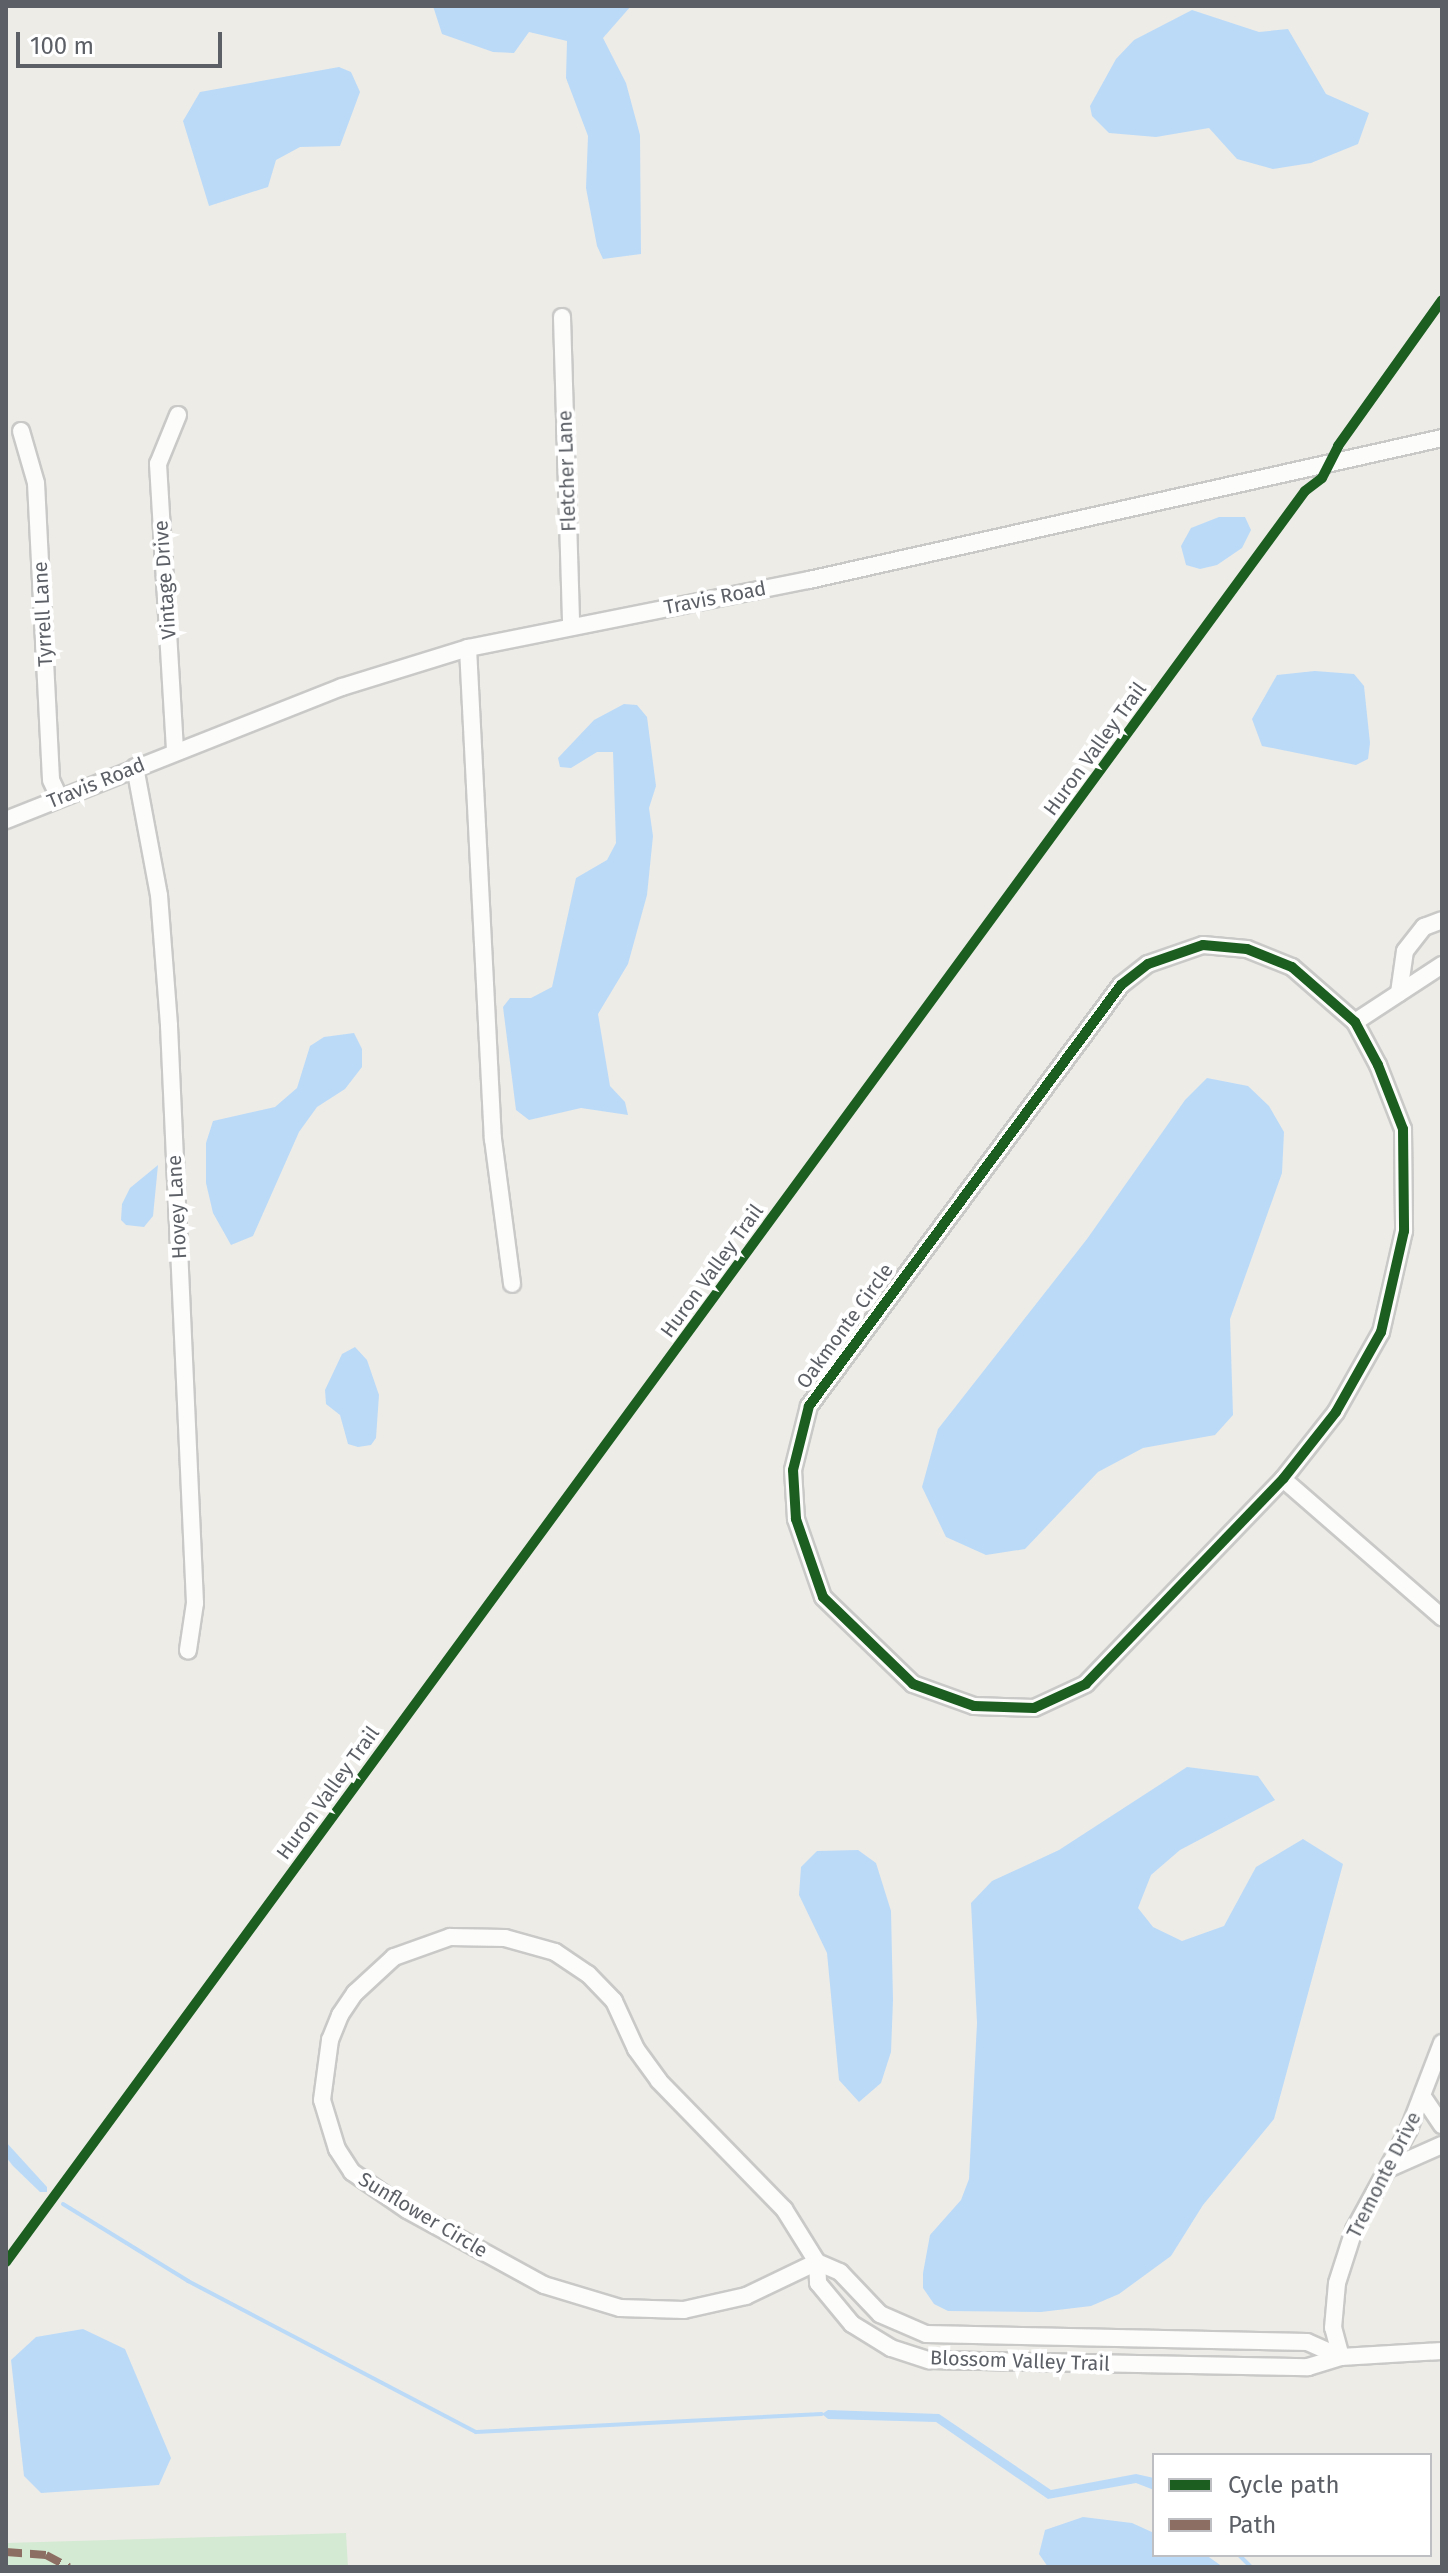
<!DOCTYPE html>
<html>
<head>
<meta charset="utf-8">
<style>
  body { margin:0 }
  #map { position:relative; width:1448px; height:2573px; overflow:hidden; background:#edece7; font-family:"Fira Sans",sans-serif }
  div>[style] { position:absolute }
  .green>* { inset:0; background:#d4ead3 }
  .water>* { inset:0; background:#bbdaf8 }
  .stream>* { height:4px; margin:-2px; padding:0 2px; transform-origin:2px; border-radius:2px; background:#bbdaf8 }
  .roads { filter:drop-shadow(2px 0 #c9c9c8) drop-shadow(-2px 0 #c9c9c8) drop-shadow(0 2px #c9c9c8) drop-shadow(0 -2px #c9c9c8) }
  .street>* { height:16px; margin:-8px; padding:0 8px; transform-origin:8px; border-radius:8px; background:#fcfcfb }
  .quiet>* { height:8px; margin-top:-4px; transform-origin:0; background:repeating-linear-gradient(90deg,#8d6e63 0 16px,transparent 0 24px) }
  .cycleway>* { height:10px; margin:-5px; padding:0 5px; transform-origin:5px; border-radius:5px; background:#1b5e20 }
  span { translate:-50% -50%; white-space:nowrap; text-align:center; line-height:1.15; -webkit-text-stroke:8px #fff; paint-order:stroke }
  .street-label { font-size:20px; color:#5c6066 }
  .frame { position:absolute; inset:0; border:8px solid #5c6066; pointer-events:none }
  .legend { position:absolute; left:1152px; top:2453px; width:280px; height:104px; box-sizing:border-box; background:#fff; border:2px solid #bebfc2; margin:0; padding:10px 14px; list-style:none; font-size:24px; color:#5c6066 }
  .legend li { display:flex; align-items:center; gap:16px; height:40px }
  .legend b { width:40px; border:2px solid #bebfc2 }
  .scale { position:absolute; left:16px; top:32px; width:206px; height:36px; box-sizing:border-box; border:4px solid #5c6066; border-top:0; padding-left:10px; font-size:24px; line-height:28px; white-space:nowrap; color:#5c6066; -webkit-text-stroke:6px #fff; paint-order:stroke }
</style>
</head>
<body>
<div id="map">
  <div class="green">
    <i style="clip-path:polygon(346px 2533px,348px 2567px,6px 2567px,6px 2543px)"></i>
  </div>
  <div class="water">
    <i style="clip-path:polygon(433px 6px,631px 6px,603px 38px,626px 83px,640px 135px,641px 254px,603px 259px,597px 246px,586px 188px,588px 136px,566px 78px,567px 41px,529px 32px,514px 53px,493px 52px,442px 34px)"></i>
    <i style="clip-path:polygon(1192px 10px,1259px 32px,1288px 29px,1326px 94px,1369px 113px,1358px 144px,1311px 163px,1273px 169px,1237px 159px,1209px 128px,1156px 137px,1109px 133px,1092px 116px,1090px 106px,1116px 59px,1134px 40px)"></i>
    <i style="clip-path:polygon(339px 67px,351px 72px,360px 92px,340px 146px,300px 147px,276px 160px,268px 187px,209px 206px,183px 121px,200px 92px)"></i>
    <i style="clip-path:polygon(1219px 517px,1245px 517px,1251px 530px,1242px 548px,1217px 565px,1200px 569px,1186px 565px,1181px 546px,1191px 528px)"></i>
    <i style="clip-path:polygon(1315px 671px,1354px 674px,1364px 686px,1370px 743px,1368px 759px,1356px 765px,1262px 746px,1252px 719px,1277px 675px)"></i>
    <i style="clip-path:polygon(624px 704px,637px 705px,647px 717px,656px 786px,649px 808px,653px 836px,647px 895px,628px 964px,598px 1014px,610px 1086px,625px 1102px,628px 1115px,581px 1108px,529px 1120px,516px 1110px,503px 1007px,510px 998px,531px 998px,552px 987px,576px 878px,607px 860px,616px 843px,613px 752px,597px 752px,571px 768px,560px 767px,558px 758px,594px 720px)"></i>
    <i style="clip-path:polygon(354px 1033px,362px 1049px,362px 1067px,345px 1089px,317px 1107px,299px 1132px,253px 1236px,231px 1245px,213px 1213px,206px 1183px,206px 1143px,213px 1121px,275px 1107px,297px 1088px,310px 1046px,324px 1037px)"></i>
    <i style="clip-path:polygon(1207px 1078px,1248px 1086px,1269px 1106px,1284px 1132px,1282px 1173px,1230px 1319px,1233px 1415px,1215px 1435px,1143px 1448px,1098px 1472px,1025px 1549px,986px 1555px,946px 1537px,922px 1487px,938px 1429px,1087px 1239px,1185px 1100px)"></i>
    <i style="clip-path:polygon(158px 1165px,153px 1216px,144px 1227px,126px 1225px,121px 1220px,122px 1204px,130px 1188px)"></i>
    <i style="clip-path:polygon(355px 1347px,367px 1360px,379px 1395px,376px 1438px,371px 1445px,358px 1447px,348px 1444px,340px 1415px,326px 1404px,325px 1390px,342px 1354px)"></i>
    <i style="clip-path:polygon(1187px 1767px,1258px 1776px,1275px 1800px,1180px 1850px,1151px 1875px,1138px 1908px,1153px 1927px,1182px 1941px,1224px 1926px,1256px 1867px,1303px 1839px,1343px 1864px,1274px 2119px,1203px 2205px,1171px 2256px,1119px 2294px,1091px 2306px,1041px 2312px,948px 2311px,934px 2304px,923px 2288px,923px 2273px,930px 2235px,961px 2200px,969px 2179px,977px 2023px,971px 1903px,992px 1881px,1059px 1850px)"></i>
    <i style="clip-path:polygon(858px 1850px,876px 1863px,891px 1911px,893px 2000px,891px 2052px,881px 2083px,859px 2102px,839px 2080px,827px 1953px,799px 1895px,801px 1867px,817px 1851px)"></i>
    <i style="clip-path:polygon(6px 2142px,47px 2187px,47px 2192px,40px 2192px,13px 2166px,6px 2157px)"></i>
    <i style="clip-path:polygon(83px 2329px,125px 2349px,171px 2458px,159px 2485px,41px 2493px,24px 2476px,11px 2360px,36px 2337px)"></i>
    <i style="clip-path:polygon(828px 2410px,939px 2414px,1051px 2490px,1136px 2474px,1154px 2478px,1154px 2490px,1136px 2483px,1048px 2499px,936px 2422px,828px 2419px,822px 2414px)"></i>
    <i style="clip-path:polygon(1083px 2517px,1132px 2523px,1154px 2533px,1154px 2555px,1206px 2555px,1223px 2567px,1048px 2567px,1039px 2554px,1045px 2530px)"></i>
  </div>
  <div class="stream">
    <i style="left:63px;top:2204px;width:147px;rotate:31.6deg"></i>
    <i style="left:188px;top:2281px;width:325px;rotate:27.7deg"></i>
    <i style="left:476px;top:2432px;width:346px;rotate:-3deg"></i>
    <i style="left:1239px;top:2555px;width:17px;rotate:45deg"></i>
  </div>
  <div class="roads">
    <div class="street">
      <i style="left:562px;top:317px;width:309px;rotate:88.3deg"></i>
      <i style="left:21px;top:431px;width:54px;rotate:73.9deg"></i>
      <i style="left:36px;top:483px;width:297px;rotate:87.1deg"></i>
      <i style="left:51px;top:780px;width:19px;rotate:65deg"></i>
      <i style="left:468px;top:648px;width:492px;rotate:87.1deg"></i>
      <i style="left:493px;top:1139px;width:146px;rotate:82.5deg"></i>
      <i style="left:175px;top:750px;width:287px;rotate:-93.4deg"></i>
      <i style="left:158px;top:464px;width:53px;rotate:-67.8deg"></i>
      <i style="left:135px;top:767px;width:130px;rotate:79.4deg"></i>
      <i style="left:159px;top:895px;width:131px;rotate:85.6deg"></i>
      <i style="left:169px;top:1026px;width:578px;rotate:87.42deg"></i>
      <i style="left:195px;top:1603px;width:48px;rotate:98.5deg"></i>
      <i style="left:6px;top:820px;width:361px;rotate:-21.6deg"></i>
      <i style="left:342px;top:687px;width:132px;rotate:-17.2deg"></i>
      <i style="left:468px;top:648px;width:348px;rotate:-11.3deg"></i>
      <i style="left:809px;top:580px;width:649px;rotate:-12.64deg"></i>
      <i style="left:1203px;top:945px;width:44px;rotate:5.2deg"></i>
      <i style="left:1247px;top:949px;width:48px;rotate:21.8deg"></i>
      <i style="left:1292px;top:967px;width:84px;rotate:41.1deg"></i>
      <i style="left:1355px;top:1022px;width:49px;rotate:61.9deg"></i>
      <i style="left:1378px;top:1065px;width:69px;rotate:68.7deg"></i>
      <i style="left:1403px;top:1129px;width:102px;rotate:89.4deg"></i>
      <i style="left:1404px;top:1231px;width:104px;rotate:102.8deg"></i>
      <i style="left:1381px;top:1332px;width:92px;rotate:119.4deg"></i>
      <i style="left:1336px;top:1412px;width:85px;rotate:128.3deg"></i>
      <i style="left:1283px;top:1479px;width:284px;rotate:133.9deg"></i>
      <i style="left:1086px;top:1684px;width:57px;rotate:155.2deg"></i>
      <i style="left:1034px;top:1708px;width:60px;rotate:-178.1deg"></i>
      <i style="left:974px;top:1706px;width:65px;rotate:-160.2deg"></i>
      <i style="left:913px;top:1684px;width:125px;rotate:-136deg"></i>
      <i style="left:823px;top:1597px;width:83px;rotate:-109.1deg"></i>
      <i style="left:796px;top:1519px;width:49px;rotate:-93.5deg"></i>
      <i style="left:793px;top:1470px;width:66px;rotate:-76deg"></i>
      <i style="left:809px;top:1406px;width:524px;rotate:-53.46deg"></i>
      <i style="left:1121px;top:985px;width:34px;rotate:-38deg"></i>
      <i style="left:1148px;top:964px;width:58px;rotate:-19.1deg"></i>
      <i style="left:1399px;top:993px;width:42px;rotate:-81.9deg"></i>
      <i style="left:1405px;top:951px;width:31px;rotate:-52deg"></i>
      <i style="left:1424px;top:927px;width:19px;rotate:-21deg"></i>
      <i style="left:1355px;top:1022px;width:104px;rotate:-33.2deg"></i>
      <i style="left:1283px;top:1479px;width:211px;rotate:41deg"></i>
      <i style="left:450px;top:1937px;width:55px;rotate:1deg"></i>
      <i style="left:505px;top:1938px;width:52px;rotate:15.6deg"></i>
      <i style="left:555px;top:1952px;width:40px;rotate:34deg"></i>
      <i style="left:588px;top:1974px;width:37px;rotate:46deg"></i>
      <i style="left:614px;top:2001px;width:53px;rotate:65.4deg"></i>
      <i style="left:636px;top:2049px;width:39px;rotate:54deg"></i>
      <i style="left:659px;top:2081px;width:179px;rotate:45.7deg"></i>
      <i style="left:784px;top:2209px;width:62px;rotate:58.1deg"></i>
      <i style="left:817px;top:2262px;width:79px;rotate:154.4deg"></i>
      <i style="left:746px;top:2296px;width:64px;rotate:167.3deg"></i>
      <i style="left:684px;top:2310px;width:64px;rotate:-178.2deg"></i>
      <i style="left:620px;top:2308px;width:79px;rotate:-163.2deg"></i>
      <i style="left:544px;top:2285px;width:156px;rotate:-151.3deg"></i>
      <i style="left:407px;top:2210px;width:67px;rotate:-145.4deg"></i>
      <i style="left:352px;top:2172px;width:27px;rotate:-123deg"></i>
      <i style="left:337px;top:2149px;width:51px;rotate:-107deg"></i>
      <i style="left:322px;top:2100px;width:61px;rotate:-82.4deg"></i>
      <i style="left:330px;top:2040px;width:27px;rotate:-68deg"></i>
      <i style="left:340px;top:2015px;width:27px;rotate:-56deg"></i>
      <i style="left:355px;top:1993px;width:53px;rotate:-42.7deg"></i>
      <i style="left:394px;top:1957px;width:59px;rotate:-19.7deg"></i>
      <i style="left:1423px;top:2097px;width:34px;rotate:56deg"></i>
      <i style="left:1390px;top:2168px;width:57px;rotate:-23.9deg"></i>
      <i style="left:1341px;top:2357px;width:37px;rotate:-156deg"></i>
      <i style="left:1307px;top:2342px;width:381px;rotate:-178.8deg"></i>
      <i style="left:926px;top:2334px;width:50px;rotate:-156.5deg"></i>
      <i style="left:880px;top:2314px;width:58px;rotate:-133.6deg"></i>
      <i style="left:840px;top:2272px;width:25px;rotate:-157deg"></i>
      <i style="left:817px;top:2262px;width:21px;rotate:87deg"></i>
      <i style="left:818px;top:2283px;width:53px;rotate:50.3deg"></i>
      <i style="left:852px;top:2324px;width:46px;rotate:31.6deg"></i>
      <i style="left:891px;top:2348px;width:40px;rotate:18deg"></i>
      <i style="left:929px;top:2360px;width:379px;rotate:1.1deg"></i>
      <i style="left:1308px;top:2367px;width:34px;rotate:-17deg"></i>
      <i style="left:1341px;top:2357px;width:101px;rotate:-3.4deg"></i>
      <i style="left:1341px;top:2357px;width:30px;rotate:-105deg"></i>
      <i style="left:1333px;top:2328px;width:45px;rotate:-84.9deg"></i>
      <i style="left:1337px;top:2283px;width:56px;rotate:-72.2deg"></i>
      <i style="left:1354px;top:2230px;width:115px;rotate:-61.4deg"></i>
      <i style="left:1409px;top:2129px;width:92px;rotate:-69deg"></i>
    </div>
  </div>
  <div class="quiet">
    <i style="left:6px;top:2552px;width:40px;rotate:4.3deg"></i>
    <i style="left:46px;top:2555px;width:26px;rotate:28deg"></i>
  </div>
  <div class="cycleway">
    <i style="left:1203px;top:945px;width:44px;rotate:5.2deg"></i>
    <i style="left:1247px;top:949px;width:48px;rotate:21.8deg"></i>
    <i style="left:1292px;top:967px;width:84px;rotate:41.1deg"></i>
    <i style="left:1355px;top:1022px;width:49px;rotate:61.9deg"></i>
    <i style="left:1378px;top:1065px;width:69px;rotate:68.7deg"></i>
    <i style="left:1403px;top:1129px;width:102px;rotate:89.4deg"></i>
    <i style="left:1404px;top:1231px;width:104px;rotate:102.8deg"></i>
    <i style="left:1381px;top:1332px;width:92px;rotate:119.4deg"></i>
    <i style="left:1336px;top:1412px;width:85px;rotate:128.3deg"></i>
    <i style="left:1283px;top:1479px;width:284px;rotate:133.9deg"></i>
    <i style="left:1086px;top:1684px;width:57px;rotate:155.2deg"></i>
    <i style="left:1034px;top:1708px;width:60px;rotate:-178.1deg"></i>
    <i style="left:974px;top:1706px;width:65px;rotate:-160.2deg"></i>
    <i style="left:913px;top:1684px;width:125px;rotate:-136deg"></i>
    <i style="left:823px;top:1597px;width:83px;rotate:-109.1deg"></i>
    <i style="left:796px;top:1519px;width:49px;rotate:-93.5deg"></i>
    <i style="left:793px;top:1470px;width:66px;rotate:-76deg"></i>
    <i style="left:809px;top:1406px;width:524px;rotate:-53.46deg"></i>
    <i style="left:1121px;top:985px;width:34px;rotate:-38deg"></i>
    <i style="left:1148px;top:964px;width:58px;rotate:-19.1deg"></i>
    <i style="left:6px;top:2262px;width:2196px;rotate:-53.74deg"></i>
    <i style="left:1305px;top:491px;width:21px;rotate:-37deg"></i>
    <i style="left:1322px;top:478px;width:36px;rotate:-63deg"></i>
    <i style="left:1338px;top:446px;width:179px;rotate:-54.5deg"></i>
  </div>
  <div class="street-label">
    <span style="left:567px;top:471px;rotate:-92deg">Fletcher Lane</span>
    <span style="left:165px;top:580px;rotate:-94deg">Vintage Drive</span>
    <span style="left:715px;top:598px;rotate:-11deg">Travis Road</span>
    <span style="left:43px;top:614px;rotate:-93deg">Tyrrell Lane</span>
    <span style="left:1095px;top:749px;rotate:-54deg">Huron Valley Trail</span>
    <span style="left:96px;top:783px;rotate:-22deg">Travis Road</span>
    <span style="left:177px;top:1207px;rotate:-93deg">Hovey Lane</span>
    <span style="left:712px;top:1271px;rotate:-54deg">Huron Valley Trail</span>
    <span style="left:845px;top:1326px;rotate:-54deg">Oakmonte Circle</span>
    <span style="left:328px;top:1793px;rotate:-54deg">Huron Valley Trail</span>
    <span style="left:1384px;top:2175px;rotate:-63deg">Tremonte Drive</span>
    <span style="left:423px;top:2215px;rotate:31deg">Sunflower Circle</span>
    <span style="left:1020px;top:2361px;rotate:2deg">Blossom Valley Trail</span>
  </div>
  <div class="frame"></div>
  <ul class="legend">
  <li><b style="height:10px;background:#1b5e20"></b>Cycle path</li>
  <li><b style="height:10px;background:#8d6e63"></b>Path</li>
  </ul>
  <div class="scale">100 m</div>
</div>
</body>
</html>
